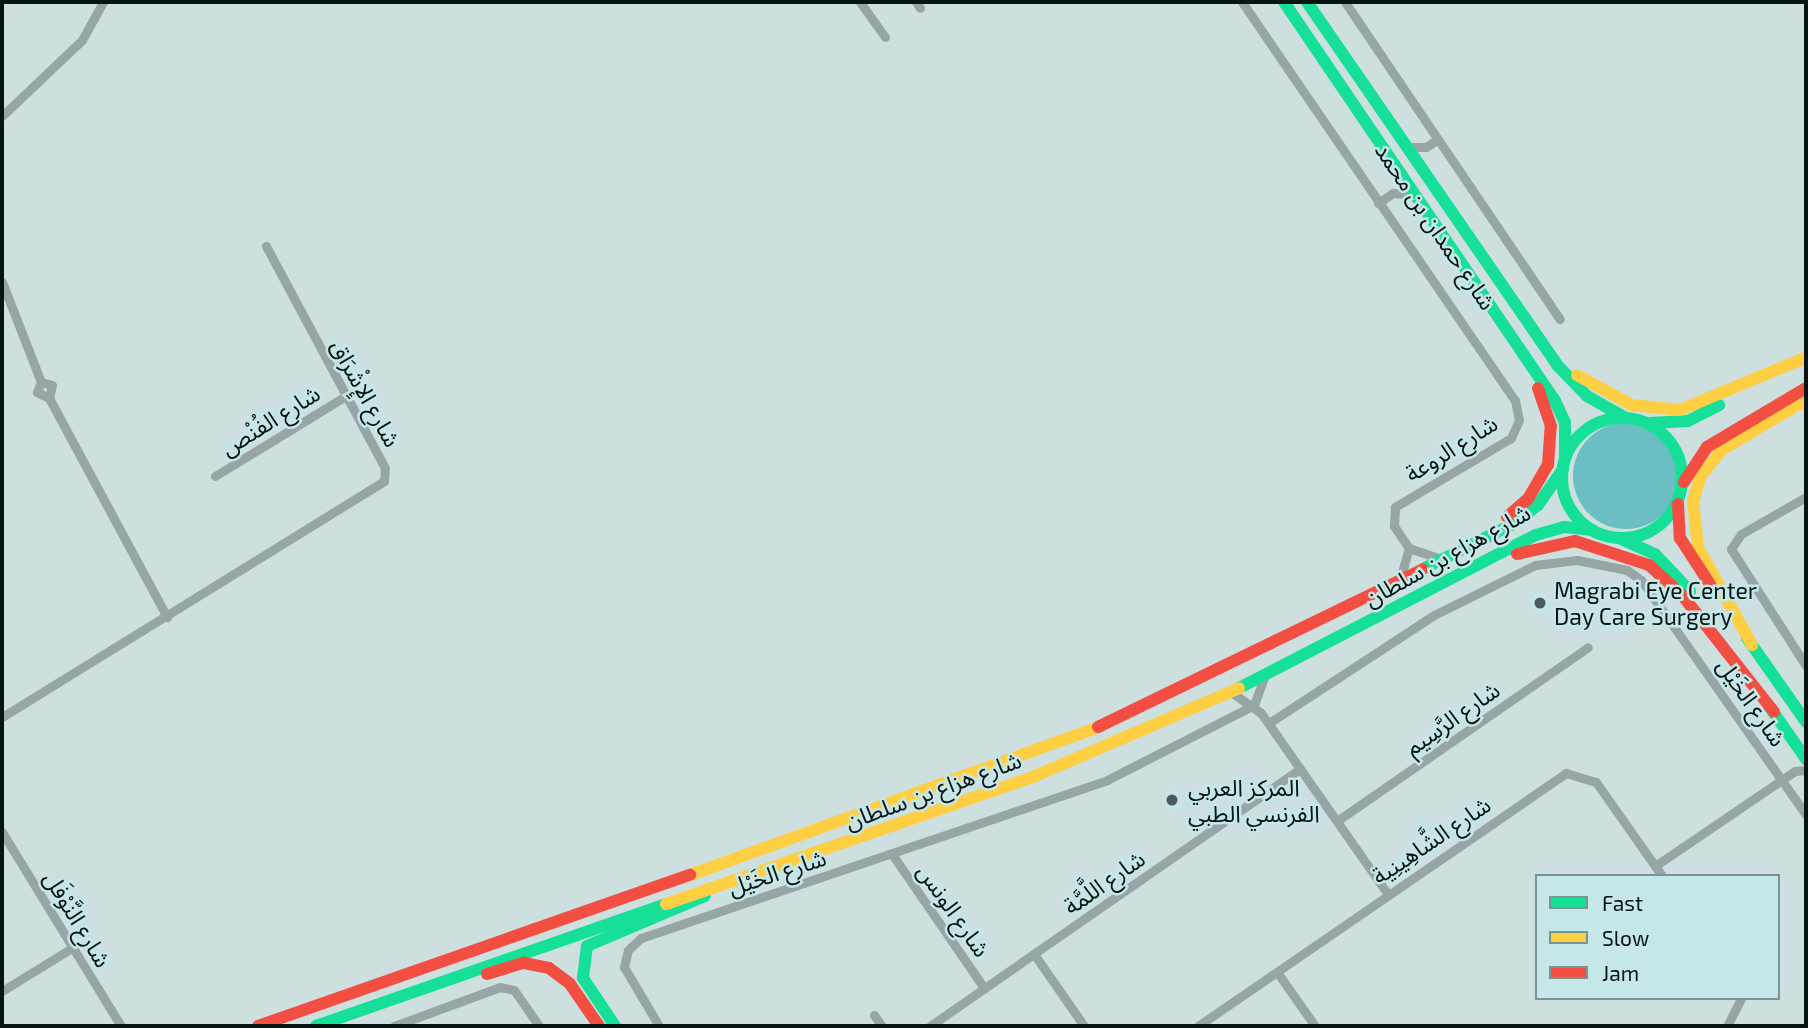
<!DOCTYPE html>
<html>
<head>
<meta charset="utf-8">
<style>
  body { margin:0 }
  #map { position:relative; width:1808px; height:1028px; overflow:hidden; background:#cedfdf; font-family:"Exo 2","Noto Sans Arabic",sans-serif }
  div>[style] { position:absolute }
  .water>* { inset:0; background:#6bbec1 }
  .round { border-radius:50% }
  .street>* { height:9px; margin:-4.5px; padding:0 4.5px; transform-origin:4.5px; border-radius:4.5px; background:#97a5a5 }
  .fast>* { height:12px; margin:-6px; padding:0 6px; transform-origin:6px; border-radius:6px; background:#16e098 }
  .fast>.ring { margin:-6px; padding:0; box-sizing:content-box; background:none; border:12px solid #16e098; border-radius:50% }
  .slow>* { height:12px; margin:-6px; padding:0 6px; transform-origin:6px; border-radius:6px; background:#ffcf43 }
  .jam>* { height:12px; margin:-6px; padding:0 6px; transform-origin:6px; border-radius:6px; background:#f24e42 }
  .dots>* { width:19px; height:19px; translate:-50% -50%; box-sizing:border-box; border:4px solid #c6e7e7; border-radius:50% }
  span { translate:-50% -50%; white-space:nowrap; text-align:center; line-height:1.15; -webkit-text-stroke:5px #c6e7e7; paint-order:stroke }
  .street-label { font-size:23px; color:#081414 }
  .poi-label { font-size:23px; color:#081414 }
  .left { translate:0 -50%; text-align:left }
  .frame { position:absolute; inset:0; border:4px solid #081414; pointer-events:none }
  .legend { position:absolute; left:1535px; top:874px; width:245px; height:126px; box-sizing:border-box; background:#c6e7e7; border:2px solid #7a9393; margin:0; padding:9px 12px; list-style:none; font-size:21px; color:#081414 }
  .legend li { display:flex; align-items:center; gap:14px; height:35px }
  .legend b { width:35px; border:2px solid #7a9393 }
</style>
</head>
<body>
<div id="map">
  <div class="water">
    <i class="round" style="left:1573px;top:423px;width:106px;height:106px"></i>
  </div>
  <div class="street">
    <i style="left:860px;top:2px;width:43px;rotate:54.5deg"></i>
    <i style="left:916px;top:2px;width:7px;rotate:56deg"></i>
    <i style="left:1242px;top:2px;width:483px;rotate:55.6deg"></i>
    <i style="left:1515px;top:400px;width:20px;rotate:79deg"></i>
    <i style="left:1519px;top:420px;width:20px;rotate:114deg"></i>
    <i style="left:1511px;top:438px;width:135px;rotate:149.3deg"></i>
    <i style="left:1395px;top:507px;width:19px;rotate:93deg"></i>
    <i style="left:1394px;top:526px;width:27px;rotate:56deg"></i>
    <i style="left:1409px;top:548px;width:31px;rotate:19deg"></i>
    <i style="left:1345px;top:2px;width:383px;rotate:55.9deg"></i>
    <i style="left:2px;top:116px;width:110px;rotate:-43.5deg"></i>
    <i style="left:82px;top:40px;width:43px;rotate:-61.1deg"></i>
    <i style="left:1406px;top:147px;width:20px"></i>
    <i style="left:1426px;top:147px;width:14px;rotate:-34deg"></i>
    <i style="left:1378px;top:203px;width:18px;rotate:-34deg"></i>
    <i style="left:1393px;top:193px;width:22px;rotate:5deg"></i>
    <i style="left:2px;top:282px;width:107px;rotate:68.7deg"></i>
    <i style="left:41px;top:382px;width:11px;rotate:112deg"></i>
    <i style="left:37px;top:392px;width:13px;rotate:27deg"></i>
    <i style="left:49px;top:398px;width:13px;rotate:-77deg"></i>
    <i style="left:52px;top:385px;width:11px;rotate:-165deg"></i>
    <i style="left:49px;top:398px;width:249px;rotate:61.7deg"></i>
    <i style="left:215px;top:476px;width:151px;rotate:-31.5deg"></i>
    <i style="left:1806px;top:497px;width:75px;rotate:150.4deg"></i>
    <i style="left:1741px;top:534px;width:18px;rotate:124deg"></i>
    <i style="left:1731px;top:549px;width:139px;rotate:57.3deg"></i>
    <i style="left:1400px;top:579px;width:32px;rotate:-74deg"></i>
    <i style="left:1231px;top:692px;width:37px;rotate:35deg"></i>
    <i style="left:1261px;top:713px;width:220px;rotate:55deg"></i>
    <i style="left:1254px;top:705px;width:30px;rotate:-70deg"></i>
    <i style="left:2px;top:717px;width:449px;rotate:-31.7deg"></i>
    <i style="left:384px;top:481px;width:13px;rotate:-86deg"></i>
    <i style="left:385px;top:468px;width:252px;rotate:-118.2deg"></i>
    <i style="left:1269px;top:723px;width:197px;rotate:-33.2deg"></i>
    <i style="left:1434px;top:615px;width:113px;rotate:-26.3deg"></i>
    <i style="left:1535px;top:565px;width:42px;rotate:-6.8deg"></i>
    <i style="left:1577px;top:560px;width:51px;rotate:11.3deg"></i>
    <i style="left:1627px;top:570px;width:17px;rotate:36deg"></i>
    <i style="left:1641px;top:580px;width:287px;rotate:54.9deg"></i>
    <i style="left:1337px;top:821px;width:305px;rotate:-34.7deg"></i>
    <i style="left:2px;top:832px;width:228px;rotate:58.5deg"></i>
    <i style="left:892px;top:854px;width:163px;rotate:55.5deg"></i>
    <i style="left:1655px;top:866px;width:169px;rotate:-34.2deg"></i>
    <i style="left:1795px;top:771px;width:11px;rotate:-5deg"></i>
    <i style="left:1034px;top:954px;width:88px;rotate:55.2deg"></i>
    <i style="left:1277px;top:972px;width:66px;rotate:54.9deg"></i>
    <i style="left:2px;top:991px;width:82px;rotate:-31.6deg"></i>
    <i style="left:874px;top:1015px;width:14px;rotate:54deg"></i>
    <i style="left:394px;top:1026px;width:113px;rotate:-20.2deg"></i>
    <i style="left:500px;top:987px;width:14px;rotate:12deg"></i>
    <i style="left:514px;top:990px;width:44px;rotate:55.2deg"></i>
    <i style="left:659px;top:1026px;width:69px;rotate:-120.7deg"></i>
    <i style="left:624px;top:967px;width:17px;rotate:-77deg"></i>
    <i style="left:628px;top:950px;width:18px;rotate:-43deg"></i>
    <i style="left:641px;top:938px;width:492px;rotate:-18.7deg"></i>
    <i style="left:1107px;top:780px;width:165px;rotate:-27deg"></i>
    <i style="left:930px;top:1026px;width:450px;rotate:-34.8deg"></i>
    <i style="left:1198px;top:1026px;width:447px;rotate:-34.5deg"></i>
    <i style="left:1566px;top:773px;width:31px;rotate:17deg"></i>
    <i style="left:1596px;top:782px;width:115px;rotate:54.9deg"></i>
    <i style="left:1727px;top:1026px;width:31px;rotate:-63deg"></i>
  </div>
  <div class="fast">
    <i style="left:1284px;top:2px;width:482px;rotate:55.8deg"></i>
    <i style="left:1555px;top:401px;width:23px;rotate:65deg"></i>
    <i style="left:1565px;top:422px;width:35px;rotate:90deg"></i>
    <i style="left:1307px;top:2px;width:441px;rotate:55.4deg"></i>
    <i style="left:1557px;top:365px;width:43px;rotate:45.9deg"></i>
    <i style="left:1587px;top:396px;width:43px;rotate:29.6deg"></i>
    <i class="ring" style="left:1562px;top:418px;width:108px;height:108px"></i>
    <i style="left:1650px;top:423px;width:38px;rotate:-3deg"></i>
    <i style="left:1688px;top:421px;width:35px;rotate:-27deg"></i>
    <i style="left:1621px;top:539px;width:37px;rotate:24deg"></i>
    <i style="left:1655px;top:554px;width:51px;rotate:46.6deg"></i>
    <i style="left:1423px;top:569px;width:103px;rotate:-26.6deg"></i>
    <i style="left:1515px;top:523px;width:29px;rotate:-38deg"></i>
    <i style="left:1538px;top:505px;width:44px;rotate:-55.2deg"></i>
    <i style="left:1747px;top:638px;width:103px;rotate:54.9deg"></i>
    <i style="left:1239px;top:688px;width:334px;rotate:-27.3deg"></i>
    <i style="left:1536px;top:535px;width:29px;rotate:-16deg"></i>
    <i style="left:1564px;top:527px;width:29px;rotate:6deg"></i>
    <i style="left:1769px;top:706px;width:65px;rotate:55.1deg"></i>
    <i style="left:316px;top:1026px;width:371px;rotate:-19.2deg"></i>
    <i style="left:615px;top:1026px;width:58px;rotate:-123.7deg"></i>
    <i style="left:583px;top:978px;width:32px;rotate:-83deg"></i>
    <i style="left:587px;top:946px;width:128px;rotate:-23deg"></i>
  </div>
  <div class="slow">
    <i style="left:1577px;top:375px;width:63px;rotate:28.6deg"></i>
    <i style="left:1632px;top:405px;width:48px;rotate:5.9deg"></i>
    <i style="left:1680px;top:410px;width:135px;rotate:-22.6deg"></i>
    <i style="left:1752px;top:645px;width:112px;rotate:-118.9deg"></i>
    <i style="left:1698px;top:547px;width:45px;rotate:-96.3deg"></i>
    <i style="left:1693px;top:502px;width:26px;rotate:-74deg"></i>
    <i style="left:1700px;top:477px;width:36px;rotate:-51deg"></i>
    <i style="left:1723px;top:449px;width:96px;rotate:-30.6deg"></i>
    <i style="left:690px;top:875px;width:434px;rotate:-19.9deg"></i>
    <i style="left:666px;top:904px;width:391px;rotate:-19.1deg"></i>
    <i style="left:1035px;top:776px;width:222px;rotate:-23.3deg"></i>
  </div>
  <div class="jam">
    <i style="left:1684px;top:482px;width:42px;rotate:-56.7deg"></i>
    <i style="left:1707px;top:447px;width:115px;rotate:-30.8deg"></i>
    <i style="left:1678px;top:504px;width:34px;rotate:87deg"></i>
    <i style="left:1680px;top:538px;width:57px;rotate:57.1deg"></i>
    <i style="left:1507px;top:517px;width:28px;rotate:-41deg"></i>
    <i style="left:1528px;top:499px;width:39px;rotate:-60deg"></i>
    <i style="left:1548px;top:465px;width:39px;rotate:-86deg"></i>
    <i style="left:1551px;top:426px;width:40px;rotate:-108.9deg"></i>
    <i style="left:1517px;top:554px;width:59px;rotate:-12.6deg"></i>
    <i style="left:1575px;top:541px;width:78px;rotate:18deg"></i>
    <i style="left:1649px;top:565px;width:45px;rotate:42.3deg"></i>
    <i style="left:1682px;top:595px;width:149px;rotate:51.8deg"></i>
    <i style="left:1098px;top:727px;width:361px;rotate:-25.9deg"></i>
    <i style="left:487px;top:974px;width:39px;rotate:-17deg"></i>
    <i style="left:524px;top:963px;width:25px;rotate:11deg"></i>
    <i style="left:549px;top:968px;width:26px;rotate:37deg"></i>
    <i style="left:570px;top:984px;width:51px;rotate:55.4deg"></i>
    <i style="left:258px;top:1026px;width:458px;rotate:-19.3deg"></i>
  </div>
  <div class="dots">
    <i style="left:1540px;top:603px;background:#4d5b5b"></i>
    <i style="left:1172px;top:800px;background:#4d5b5b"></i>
  </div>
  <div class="street-label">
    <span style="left:1436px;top:226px;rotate:56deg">شارع حمدان بن محمد</span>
    <span style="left:366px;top:393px;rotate:61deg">شارع الإِشْرَاق</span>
    <span style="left:270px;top:420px;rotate:-32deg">شارع الفُنْص</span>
    <span style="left:1451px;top:448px;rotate:-32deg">شارع الروعة</span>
    <span style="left:1447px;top:555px;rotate:-29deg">شارع هزاع بن سلطان</span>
    <span style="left:1752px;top:702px;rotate:55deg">شارع الخَيْل</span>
    <span style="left:1452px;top:718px;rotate:-35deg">شارع الرَّسِيم</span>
    <span style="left:933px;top:790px;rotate:-20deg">شارع هزاع بن سلطان</span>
    <span style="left:1431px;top:840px;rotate:-34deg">شارع الشَّاهِينِية</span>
    <span style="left:777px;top:872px;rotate:-18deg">شارع الخَيْل</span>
    <span style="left:1104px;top:882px;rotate:-35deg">شارع اللَّمَّة</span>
    <span style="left:954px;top:910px;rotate:55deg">شارع الونس</span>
    <span style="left:78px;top:919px;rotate:59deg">شارع النَّوْفَل</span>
  </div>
  <div class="poi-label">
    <span class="left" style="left:1554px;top:603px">Magrabi Eye Center<br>Day Care Surgery</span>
    <span class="left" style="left:1188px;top:800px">المركز العربي<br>الفرنسي الطبي</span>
  </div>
  <div class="frame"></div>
  <ul class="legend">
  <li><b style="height:9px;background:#16e098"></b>Fast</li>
  <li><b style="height:9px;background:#ffcf43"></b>Slow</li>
  <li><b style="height:9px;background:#f24e42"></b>Jam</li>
  </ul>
</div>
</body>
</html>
